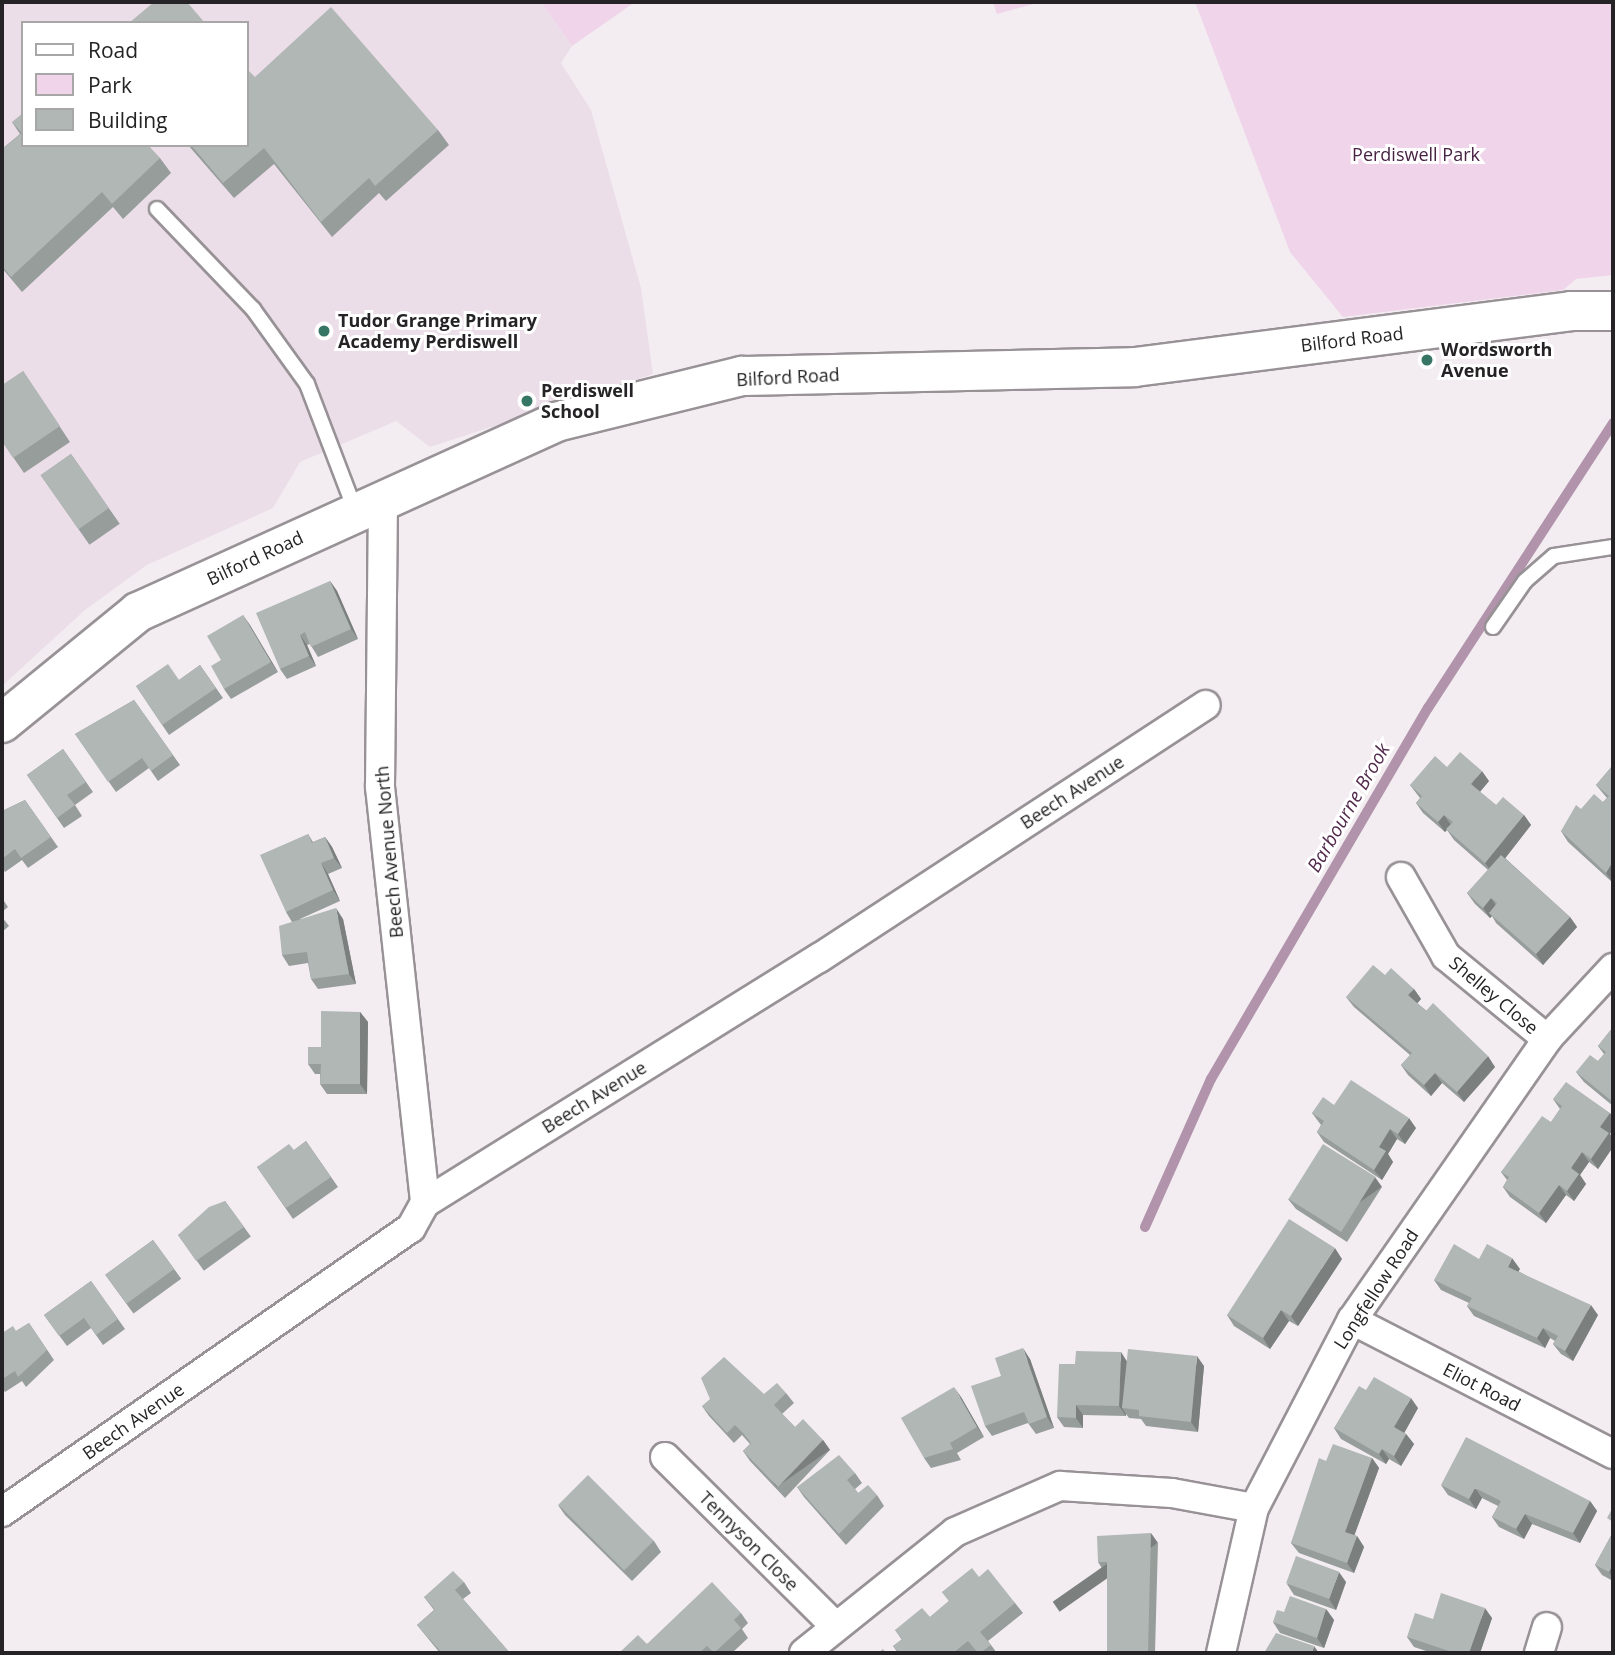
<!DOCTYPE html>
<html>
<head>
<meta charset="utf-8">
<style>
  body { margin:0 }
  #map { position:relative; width:1615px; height:1655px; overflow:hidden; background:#f3edf2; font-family:"Open Sans",sans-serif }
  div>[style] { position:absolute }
  .built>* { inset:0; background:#ebdee8 }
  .green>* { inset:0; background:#f0d4ea }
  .stream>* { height:10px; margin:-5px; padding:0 5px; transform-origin:5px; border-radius:5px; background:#b194ab }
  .roads { filter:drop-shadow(2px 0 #989296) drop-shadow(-2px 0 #989296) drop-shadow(0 2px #989296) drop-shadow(0 -2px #989296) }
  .service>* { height:14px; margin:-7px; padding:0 7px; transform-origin:7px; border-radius:7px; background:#fff }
  .minor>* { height:28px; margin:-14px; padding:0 14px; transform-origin:14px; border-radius:14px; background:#fff }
  .secondary>* { height:38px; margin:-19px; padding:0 19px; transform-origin:19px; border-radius:19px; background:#fff }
  .wall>* { inset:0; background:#979d9b; transform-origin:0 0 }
  .shaded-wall>* { inset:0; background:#7b807e; transform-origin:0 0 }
  .building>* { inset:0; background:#b0b7b4; transform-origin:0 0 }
  .dots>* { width:19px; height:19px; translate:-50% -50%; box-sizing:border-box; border:4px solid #fff; border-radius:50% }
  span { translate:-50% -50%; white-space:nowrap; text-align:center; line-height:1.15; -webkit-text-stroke:6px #fff; paint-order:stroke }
  .park-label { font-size:18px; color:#492243 }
  .poi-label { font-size:18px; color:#252325; font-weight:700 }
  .left { translate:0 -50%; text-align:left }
  .street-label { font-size:18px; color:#252325 }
  .water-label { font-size:19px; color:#522a4c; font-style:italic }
  .frame { position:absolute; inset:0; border:4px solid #252325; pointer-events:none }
  .legend { position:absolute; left:21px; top:21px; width:228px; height:126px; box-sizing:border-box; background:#fff; border:2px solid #a8a7a8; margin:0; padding:9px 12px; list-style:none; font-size:21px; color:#252325 }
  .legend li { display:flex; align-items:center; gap:14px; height:35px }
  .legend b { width:35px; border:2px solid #a8a7a8 }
</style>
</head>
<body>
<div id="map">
  <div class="built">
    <i style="clip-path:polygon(evenodd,2px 2px,541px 2px,572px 46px,561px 63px,591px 110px,641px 288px,653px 374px,430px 447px,396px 421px,300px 462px,273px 508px,147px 565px,85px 610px,2px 686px,2px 2px,23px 23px,247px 23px,247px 145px,23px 145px,23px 23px)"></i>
  </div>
  <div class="green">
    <i style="clip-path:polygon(541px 2px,635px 2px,572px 46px)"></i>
    <i style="clip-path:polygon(993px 2px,1041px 2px,997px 14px)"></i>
    <i style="clip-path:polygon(1195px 2px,1613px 2px,1613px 275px,1576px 279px,1563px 290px,1343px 317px,1290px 252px)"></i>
  </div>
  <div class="stream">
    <i style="left:1145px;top:1227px;width:162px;rotate:-66deg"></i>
    <i style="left:1211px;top:1079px;width:430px;rotate:-59.7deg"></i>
    <i style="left:1428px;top:708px;width:340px;rotate:-57deg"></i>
  </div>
  <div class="roads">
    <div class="service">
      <i style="left:157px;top:209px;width:139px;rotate:46.2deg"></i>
      <i style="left:253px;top:309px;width:92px;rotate:54.2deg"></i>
      <i style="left:307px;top:384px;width:135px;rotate:69.1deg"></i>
      <i style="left:1493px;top:627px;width:56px;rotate:-55.2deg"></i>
      <i style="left:1525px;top:581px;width:38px;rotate:-41deg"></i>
      <i style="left:1554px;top:556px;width:60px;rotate:-8.7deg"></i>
    </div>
    <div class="minor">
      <i style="left:383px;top:500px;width:287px;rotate:90.6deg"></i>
      <i style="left:380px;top:787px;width:418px;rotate:83.8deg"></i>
      <i style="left:1401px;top:877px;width:91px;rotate:60.3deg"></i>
      <i style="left:1446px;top:956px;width:131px;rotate:39.4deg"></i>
      <i style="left:1352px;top:1320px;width:293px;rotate:27.2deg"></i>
      <i style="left:665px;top:1457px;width:238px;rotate:44.8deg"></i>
      <i style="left:2px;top:1512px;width:498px;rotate:-34.8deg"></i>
      <i style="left:411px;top:1228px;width:29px;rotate:-61deg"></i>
      <i style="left:425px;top:1203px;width:464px;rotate:-31.9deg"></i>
      <i style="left:819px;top:958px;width:462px;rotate:-33.2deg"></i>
      <i style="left:804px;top:1653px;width:193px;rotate:-38.7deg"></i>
      <i style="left:955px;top:1532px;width:115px;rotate:-23.7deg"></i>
      <i style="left:1060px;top:1486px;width:112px;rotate:3.6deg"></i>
      <i style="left:1172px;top:1493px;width:83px;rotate:10.4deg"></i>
      <i style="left:1221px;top:1653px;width:149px;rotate:-77.2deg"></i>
      <i style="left:1254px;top:1508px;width:212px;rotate:-62.5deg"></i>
      <i style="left:1352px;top:1320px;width:342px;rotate:-55.2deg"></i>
      <i style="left:1547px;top:1039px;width:97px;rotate:-47.1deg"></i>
      <i style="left:1539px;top:1653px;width:27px;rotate:-73deg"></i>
    </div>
    <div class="secondary">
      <i style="left:2px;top:723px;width:176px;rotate:-39.2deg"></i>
      <i style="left:138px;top:612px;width:459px;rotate:-24.4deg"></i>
      <i style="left:556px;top:422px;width:192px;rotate:-13.9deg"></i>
      <i style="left:742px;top:376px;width:393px;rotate:-1.3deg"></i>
      <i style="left:1135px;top:367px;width:440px;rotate:-7.3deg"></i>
      <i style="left:1571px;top:311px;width:42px"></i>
    </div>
  </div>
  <div class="wall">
    <i style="clip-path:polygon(255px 77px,438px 130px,449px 145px,386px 201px,379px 193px,332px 237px,274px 164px,234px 198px,188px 145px,247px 145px)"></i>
    <i style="clip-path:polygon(12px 122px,160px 158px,171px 173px,123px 219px,113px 207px,22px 292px,2px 268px,2px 149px,20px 134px)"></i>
    <i style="clip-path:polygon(23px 371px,70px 442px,24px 473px,2px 441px)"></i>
    <i style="left:71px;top:454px;width:85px;height:37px;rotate:55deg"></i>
    <i style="clip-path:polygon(330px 581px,337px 591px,358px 639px,318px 657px,310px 644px,307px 645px,316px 666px,287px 679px,280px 669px)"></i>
    <i style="clip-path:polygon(243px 615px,278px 672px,231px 699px,224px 689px,221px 660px)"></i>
    <i style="clip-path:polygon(200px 665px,223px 698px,169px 735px,136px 686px,179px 680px)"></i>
    <i style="clip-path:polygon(134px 700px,180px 765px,158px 781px,149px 768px,116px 792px,75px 734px)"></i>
    <i style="clip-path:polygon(63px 749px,93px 792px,75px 805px,82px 816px,64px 828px,27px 775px)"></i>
    <i style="clip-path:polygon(1613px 765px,1613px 883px,1568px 842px,1561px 831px,1581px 809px,1603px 802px,1607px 798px,1596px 785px)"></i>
    <i style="clip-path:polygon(1447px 767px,1489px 781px,1480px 792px,1496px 805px,1524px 815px,1531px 825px,1505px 858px,1570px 917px,1577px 927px,1543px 965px,1496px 923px,1492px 916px,1490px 918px,1475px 904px,1467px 893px,1488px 870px,1454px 840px,1447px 830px,1445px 832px,1423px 813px,1416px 803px,1420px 798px,1410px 785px)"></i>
    <i style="clip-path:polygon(25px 800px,58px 847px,28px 868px,22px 860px,5px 872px,2px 867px,2px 811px)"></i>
    <i style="clip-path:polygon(308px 834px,313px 842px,325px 837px,332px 847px,342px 868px,328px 874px,340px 901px,300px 919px,343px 919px,356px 984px,318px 989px,311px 979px,308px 963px,289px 966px,282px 955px,292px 922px,286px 912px)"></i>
    <i style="clip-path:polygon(2px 898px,8px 907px,2px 912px)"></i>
    <i style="clip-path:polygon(2px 917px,9px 926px,2px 932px)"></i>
    <i style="clip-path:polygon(1385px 975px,1414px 989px,1421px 999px,1417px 1003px,1495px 1067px,1464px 1102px,1442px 1083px,1431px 1096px,1408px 1075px,1401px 1065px,1410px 1055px,1354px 1007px,1346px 997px)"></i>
    <i style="clip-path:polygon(360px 1012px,368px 1022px,367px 1094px,327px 1094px,320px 1084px,320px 1074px,315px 1074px,308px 1064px,321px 1047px)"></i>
    <i style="clip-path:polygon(1613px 1027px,1613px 1106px,1584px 1082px,1576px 1072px,1598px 1061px,1604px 1054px,1598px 1046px)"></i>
    <i style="clip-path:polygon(1553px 1099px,1610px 1113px,1613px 1118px,1613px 1129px,1610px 1134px,1613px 1139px,1613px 1147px,1598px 1169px,1589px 1162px,1580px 1175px,1586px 1184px,1574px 1201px,1566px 1195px,1546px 1223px,1510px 1197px,1503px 1187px,1507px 1180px,1501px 1172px,1551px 1122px,1560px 1109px)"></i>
    <i style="clip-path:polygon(1334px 1105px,1416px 1128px,1405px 1144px,1397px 1139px,1388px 1154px,1393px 1162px,1382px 1180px,1324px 1142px,1317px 1132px,1321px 1125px,1312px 1113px)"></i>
    <i style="clip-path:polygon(306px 1141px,338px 1187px,293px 1219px,257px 1167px,294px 1150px)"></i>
    <i style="clip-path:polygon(1382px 1187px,1347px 1242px,1296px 1209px,1288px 1199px)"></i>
    <i style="left:225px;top:1201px;width:44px;height:58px;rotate:54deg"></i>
    <i style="left:153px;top:1240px;width:48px;height:59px;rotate:54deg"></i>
    <i style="clip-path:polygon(1342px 1259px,1298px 1326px,1289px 1321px,1270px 1349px,1234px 1326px,1227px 1315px)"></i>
    <i style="clip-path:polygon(1479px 1259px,1520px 1269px,1518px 1271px,1598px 1315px,1573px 1361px,1561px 1354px,1553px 1344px,1555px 1341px,1550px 1338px,1545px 1348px,1474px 1316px,1467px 1306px,1469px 1303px,1441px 1290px,1434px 1280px)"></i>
    <i style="clip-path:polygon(91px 1281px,125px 1329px,103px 1345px,91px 1328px,67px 1346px,44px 1315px)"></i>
    <i style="clip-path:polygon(29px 1323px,54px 1360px,26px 1387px,22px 1381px,5px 1392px,2px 1388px,2px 1333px,16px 1331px)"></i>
    <i style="clip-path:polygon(1030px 1359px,1054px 1428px,1036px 1434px,1028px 1423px,992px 1436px,985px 1426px,1001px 1376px)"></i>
    <i style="clip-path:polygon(1126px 1361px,1204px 1366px,1198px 1432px,1146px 1426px,1141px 1419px,1129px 1418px,1126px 1414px,1126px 1416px,1083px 1415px,1083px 1428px,1064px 1427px,1057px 1417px,1075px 1364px)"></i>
    <i style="clip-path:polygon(1366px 1390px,1418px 1408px,1404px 1433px,1406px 1434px,1414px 1444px,1401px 1466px,1389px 1459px,1386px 1464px,1341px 1439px,1334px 1428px)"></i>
    <i style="clip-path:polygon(786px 1393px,794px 1403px,782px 1414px,795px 1427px,823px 1440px,830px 1450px,785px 1498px,750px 1461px,743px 1451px,750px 1444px,742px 1435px,734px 1443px,709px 1416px,702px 1406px,764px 1394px)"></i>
    <i style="clip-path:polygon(961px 1397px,984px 1437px,957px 1453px,961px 1460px,931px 1468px,924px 1458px)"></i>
    <i style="clip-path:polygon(1372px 1458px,1379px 1468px,1354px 1535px,1357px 1536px,1364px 1547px,1354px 1573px,1299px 1553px,1291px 1543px,1326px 1461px)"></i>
    <i style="clip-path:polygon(855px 1473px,862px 1483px,855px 1489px,858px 1493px,877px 1495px,884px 1506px,846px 1545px,804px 1497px,797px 1487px)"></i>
    <i style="clip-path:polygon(1441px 1485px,1590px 1501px,1597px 1511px,1580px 1543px,1532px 1524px,1524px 1539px,1499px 1527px,1492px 1517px,1498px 1506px,1482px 1498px,1476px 1509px,1448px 1495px)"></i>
    <i style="clip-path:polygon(558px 1505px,654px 1541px,661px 1552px,632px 1581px,565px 1515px)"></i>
    <i style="clip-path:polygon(1613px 1532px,1613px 1581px,1602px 1575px,1595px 1565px)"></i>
    <i style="clip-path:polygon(1158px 1543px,1155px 1653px,1107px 1653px,1107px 1573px,1105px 1573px,1098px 1562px)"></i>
    <i style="clip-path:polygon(979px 1577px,1015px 1603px,1023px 1613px,988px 1641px,997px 1653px,977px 1653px,975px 1652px,973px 1653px,898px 1653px,893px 1646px,902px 1640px,895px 1630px,930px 1617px,949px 1601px,942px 1592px)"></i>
    <i style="clip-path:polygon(464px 1582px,471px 1593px,463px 1599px,510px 1653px,440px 1653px,417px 1625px,434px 1610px,424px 1597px)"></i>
    <i style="clip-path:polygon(1346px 1582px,1336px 1610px,1294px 1595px,1287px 1584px)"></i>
    <i style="clip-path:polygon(1326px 1609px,1334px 1620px,1324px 1648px,1280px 1633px,1273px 1622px)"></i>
    <i style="clip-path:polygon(741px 1613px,748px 1623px,742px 1629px,748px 1638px,732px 1653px,619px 1653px)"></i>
    <i style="clip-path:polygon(1492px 1618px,1480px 1653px,1432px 1653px,1414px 1647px,1407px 1637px,1433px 1619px)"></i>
  </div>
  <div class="shaded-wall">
    <i style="clip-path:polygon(330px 581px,337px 591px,358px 639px,351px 629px)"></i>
    <i style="clip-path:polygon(243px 615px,250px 625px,278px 672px,271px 662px)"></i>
    <i style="clip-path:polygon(300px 635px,307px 645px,316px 666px,309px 656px)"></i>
    <i style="clip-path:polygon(1482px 771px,1489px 781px,1478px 794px,1471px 784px)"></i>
    <i style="clip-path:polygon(1444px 815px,1451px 825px,1445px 832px,1438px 822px)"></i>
    <i style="clip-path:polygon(1524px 815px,1531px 825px,1493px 874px,1485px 863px)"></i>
    <i style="clip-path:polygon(325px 837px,332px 847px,342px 868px,334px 858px)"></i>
    <i style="clip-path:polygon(1613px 861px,1613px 883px,1606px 873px)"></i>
    <i style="clip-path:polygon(321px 863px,328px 874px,340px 901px,333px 890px)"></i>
    <i style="clip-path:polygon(1491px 898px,1498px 909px,1489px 913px,1492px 916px,1490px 918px,1483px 908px)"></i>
    <i style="clip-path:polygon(336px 908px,343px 919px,356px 984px,349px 974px)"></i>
    <i style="clip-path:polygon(1570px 917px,1577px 927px,1543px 965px,1536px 954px)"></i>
    <i style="clip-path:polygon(1414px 989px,1421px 999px,1415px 1006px,1408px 995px)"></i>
    <i style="clip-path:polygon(360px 1012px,368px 1022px,367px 1094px,360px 1084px)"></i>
    <i style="clip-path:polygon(1488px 1056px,1495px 1067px,1464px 1102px,1457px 1092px)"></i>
    <i style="clip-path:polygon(1435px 1073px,1442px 1083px,1431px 1096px,1424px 1085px)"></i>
    <i style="clip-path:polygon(1610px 1113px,1613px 1118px,1613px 1129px,1610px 1134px,1613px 1139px,1613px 1147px,1598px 1169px,1591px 1159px,1600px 1127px)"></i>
    <i style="clip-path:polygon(1409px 1118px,1416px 1128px,1405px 1144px,1398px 1134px)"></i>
    <i style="clip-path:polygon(1390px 1129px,1397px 1139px,1388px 1154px,1393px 1162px,1382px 1180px,1374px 1170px,1379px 1147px)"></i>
    <i style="clip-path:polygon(1582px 1152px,1589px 1162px,1580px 1175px,1586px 1184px,1574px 1201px,1567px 1191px,1571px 1168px)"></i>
    <i style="left:1375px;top:1177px;width:12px;height:65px;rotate:55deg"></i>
    <i style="clip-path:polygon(1559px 1185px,1566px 1195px,1546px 1223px,1539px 1213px)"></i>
    <i style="clip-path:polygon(1335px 1248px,1342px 1259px,1298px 1326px,1291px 1316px)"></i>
    <i style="clip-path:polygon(1512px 1258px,1520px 1269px,1515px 1277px,1508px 1267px)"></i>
    <i style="clip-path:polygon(1591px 1305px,1598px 1315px,1573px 1361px,1565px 1351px)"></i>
    <i style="clip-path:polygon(1281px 1310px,1289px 1321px,1270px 1349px,1263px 1338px)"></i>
    <i style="clip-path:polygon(1543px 1328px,1550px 1338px,1545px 1348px,1537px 1338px)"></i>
    <i style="clip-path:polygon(1023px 1348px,1030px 1359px,1054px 1428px,1047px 1417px)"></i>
    <i style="clip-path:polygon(1121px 1352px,1128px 1363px,1122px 1408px,1126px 1414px,1126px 1416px,1119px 1406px)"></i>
    <i style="clip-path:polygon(1197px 1356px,1204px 1366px,1198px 1432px,1191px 1422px)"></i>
    <i style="clip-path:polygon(954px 1387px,961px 1397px,984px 1437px,977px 1427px)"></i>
    <i style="clip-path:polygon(1411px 1398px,1418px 1408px,1402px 1437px,1394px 1427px)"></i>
    <i style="clip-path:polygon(1076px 1405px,1083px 1415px,1083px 1428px,1076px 1418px)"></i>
    <i style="clip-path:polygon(1406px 1434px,1414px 1444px,1401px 1466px,1394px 1456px)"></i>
    <i style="left:823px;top:1440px;width:12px;height:65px;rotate:55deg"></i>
    <i style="clip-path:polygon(1382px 1449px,1389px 1459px,1386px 1464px,1379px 1454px)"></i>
    <i style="clip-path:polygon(1372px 1458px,1379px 1468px,1352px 1542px,1345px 1532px)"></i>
    <i style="clip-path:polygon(1475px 1488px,1482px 1498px,1476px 1509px,1469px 1499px)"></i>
    <i style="clip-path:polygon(1590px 1501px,1597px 1511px,1580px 1543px,1573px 1533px)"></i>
    <i style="clip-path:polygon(1525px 1514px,1532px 1524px,1524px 1539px,1516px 1529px)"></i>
    <i style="left:1151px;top:1533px;width:12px;height:120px;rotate:55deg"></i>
    <i style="clip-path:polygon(1357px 1536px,1364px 1547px,1354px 1573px,1347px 1563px)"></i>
    <i style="clip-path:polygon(1613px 1564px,1613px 1578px,1609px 1572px)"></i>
    <i style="clip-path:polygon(1339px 1572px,1346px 1582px,1336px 1610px,1329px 1599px)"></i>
    <i style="clip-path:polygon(1485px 1608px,1492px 1618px,1480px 1653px,1469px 1653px)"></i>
    <i style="clip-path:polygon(1326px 1609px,1334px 1620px,1324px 1648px,1317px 1638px)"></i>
    <i style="clip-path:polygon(1314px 1646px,1319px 1653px,1312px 1653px)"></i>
  </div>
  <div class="building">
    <i style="clip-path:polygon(154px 2px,187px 2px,205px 23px,129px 23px)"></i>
    <i style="clip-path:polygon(331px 7px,438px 130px,375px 186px,369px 178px,321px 222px,264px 148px,223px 183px,191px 145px,247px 145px,247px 69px,255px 77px)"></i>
    <i style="clip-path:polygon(23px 113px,23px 145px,148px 145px,160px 158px,112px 204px,102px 192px,11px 277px,2px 266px,2px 149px,22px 133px,12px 122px)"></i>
    <i style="clip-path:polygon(23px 371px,60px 426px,13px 458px,2px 441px,2px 385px)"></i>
    <i style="left:71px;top:454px;width:66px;height:37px;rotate:55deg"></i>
    <i style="clip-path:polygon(330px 581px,351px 629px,311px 647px,305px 632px,300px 635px,309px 656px,280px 669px,256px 613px)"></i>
    <i style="clip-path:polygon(243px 615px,271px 662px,224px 689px,211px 666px,221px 660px,207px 636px)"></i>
    <i style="clip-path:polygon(168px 664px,179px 680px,200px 665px,216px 688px,162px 725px,136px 686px)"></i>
    <i style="clip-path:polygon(134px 700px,173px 755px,151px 771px,142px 758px,108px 782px,75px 734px)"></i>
    <i style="clip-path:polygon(63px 749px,86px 782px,67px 795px,75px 805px,57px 818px,27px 775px)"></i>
    <i style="clip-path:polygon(1460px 752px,1482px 771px,1471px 784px,1496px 805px,1503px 797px,1524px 815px,1485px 863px,1446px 829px,1453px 822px,1444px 815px,1438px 822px,1416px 803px,1422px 796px,1410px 785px,1435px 756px,1447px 767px)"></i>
    <i style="clip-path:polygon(1613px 765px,1613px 861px,1606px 873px,1561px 831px,1576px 805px,1581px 809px,1594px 794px,1603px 802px,1609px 796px,1596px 785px)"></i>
    <i style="clip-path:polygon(25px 800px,51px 837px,21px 858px,15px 849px,2px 859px,2px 811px)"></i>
    <i style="clip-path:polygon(308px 834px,312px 843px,325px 837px,334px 858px,321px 863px,333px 890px,286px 912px,260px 855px)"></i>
    <i style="clip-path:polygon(1501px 855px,1570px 917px,1536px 954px,1489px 913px,1497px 903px,1491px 898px,1483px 908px,1467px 893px)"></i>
    <i style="clip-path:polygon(336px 908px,349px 974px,311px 979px,307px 952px,282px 955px,279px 926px)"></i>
    <i style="clip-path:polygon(1373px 965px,1385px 975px,1391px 968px,1414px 989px,1408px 995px,1426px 1011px,1433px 1003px,1488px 1056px,1457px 1092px,1435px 1073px,1424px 1085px,1401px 1065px,1412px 1053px,1346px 997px)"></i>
    <i style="clip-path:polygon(321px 1011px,360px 1012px,360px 1084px,320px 1084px,321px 1064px,308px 1064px,308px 1047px,321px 1047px)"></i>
    <i style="clip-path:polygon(1613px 1027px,1613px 1102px,1576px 1072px,1590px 1055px,1598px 1061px,1606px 1052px,1598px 1046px)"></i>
    <i style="clip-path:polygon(1351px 1080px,1409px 1118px,1398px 1134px,1390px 1129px,1379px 1147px,1386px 1151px,1374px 1170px,1317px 1132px,1324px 1121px,1312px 1113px,1323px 1097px,1334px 1105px)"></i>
    <i style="clip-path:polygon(1566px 1082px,1610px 1113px,1600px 1127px,1609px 1133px,1591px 1159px,1582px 1152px,1571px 1168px,1579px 1174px,1567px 1191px,1559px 1185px,1539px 1213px,1503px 1187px,1509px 1177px,1501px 1172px,1542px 1116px,1551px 1122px,1558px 1112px,1562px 1106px,1553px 1099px)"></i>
    <i style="clip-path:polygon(306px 1141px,331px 1177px,286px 1208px,257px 1167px,289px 1144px,294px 1150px)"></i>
    <i style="left:1323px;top:1144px;width:62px;height:65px;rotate:32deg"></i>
    <i style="clip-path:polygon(225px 1201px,244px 1227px,196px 1261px,178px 1235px,209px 1207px)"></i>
    <i style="clip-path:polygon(1289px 1219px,1335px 1248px,1291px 1316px,1281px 1310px,1263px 1338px,1227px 1315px)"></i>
    <i style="left:153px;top:1240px;width:36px;height:59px;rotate:54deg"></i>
    <i style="clip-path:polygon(1454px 1244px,1479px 1259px,1487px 1244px,1512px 1258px,1508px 1267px,1591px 1305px,1565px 1351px,1553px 1344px,1558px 1336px,1543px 1328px,1537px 1338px,1467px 1306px,1472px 1298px,1434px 1280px)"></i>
    <i style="clip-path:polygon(91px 1281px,118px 1319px,96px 1335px,84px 1318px,59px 1336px,44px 1315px)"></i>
    <i style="clip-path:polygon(29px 1323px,47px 1350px,18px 1377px,15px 1371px,2px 1379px,2px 1333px,13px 1326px,16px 1331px)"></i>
    <i style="clip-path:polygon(1023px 1348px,1047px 1417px,1029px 1424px,1024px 1412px,985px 1426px,971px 1386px,1001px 1376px,995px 1358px)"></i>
    <i style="clip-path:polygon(1128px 1349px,1197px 1356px,1191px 1422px,1139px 1416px,1139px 1410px,1122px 1408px)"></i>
    <i style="clip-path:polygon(1076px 1351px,1121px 1352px,1119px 1406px,1076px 1405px,1076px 1418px,1057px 1417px,1059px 1364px,1075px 1364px)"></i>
    <i style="clip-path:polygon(724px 1357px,764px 1394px,777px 1383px,786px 1393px,774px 1405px,795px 1427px,803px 1419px,823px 1440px,778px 1487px,743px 1451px,751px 1443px,743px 1433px,735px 1425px,727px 1433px,702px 1406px,710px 1399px,701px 1378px)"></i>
    <i style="clip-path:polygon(1374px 1377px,1411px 1398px,1394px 1427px,1406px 1434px,1394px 1456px,1382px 1449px,1379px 1454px,1334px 1428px,1359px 1386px,1366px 1390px)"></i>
    <i style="clip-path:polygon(954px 1387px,977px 1427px,950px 1443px,953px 1449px,924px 1458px,901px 1418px)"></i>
    <i style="clip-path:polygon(1466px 1437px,1590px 1501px,1573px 1533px,1525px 1514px,1516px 1529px,1492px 1517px,1501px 1501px,1475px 1488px,1469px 1499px,1441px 1485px)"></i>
    <i style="clip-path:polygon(1333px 1444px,1372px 1458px,1345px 1532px,1357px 1536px,1347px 1563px,1291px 1543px,1319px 1458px,1326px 1461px)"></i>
    <i style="clip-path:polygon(839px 1455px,855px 1473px,847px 1480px,858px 1493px,868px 1485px,877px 1495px,839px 1534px,797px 1487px)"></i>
    <i style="left:588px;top:1475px;width:93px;height:42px;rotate:45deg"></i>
    <i style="clip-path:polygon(1613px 1507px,1613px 1522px,1607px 1518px)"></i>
    <i style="clip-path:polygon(1613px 1532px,1613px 1564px,1609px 1572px,1595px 1565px)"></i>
    <i style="clip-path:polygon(1151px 1533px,1148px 1653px,1107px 1653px,1107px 1562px,1098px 1562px,1097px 1536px)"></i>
    <i style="left:1296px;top:1556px;width:46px;height:29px;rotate:20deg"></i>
    <i style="clip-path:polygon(972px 1568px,979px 1577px,988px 1569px,1015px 1603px,980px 1632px,991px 1645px,980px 1653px,978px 1653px,968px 1641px,953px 1653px,900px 1653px,893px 1646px,902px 1639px,895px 1630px,922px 1608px,930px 1617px,949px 1601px,942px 1592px)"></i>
    <i style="clip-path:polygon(453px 1571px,464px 1582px,455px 1590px,510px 1653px,442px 1653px,417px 1625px,435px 1610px,424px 1597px)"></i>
    <i style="clip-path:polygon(712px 1582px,741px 1613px,734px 1620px,741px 1628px,714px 1653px,707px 1646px,699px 1653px,619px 1653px,638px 1635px,647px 1644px)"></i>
    <i style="clip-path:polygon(1441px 1593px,1485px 1608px,1469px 1653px,1455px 1653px,1407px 1637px,1415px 1613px,1433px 1619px)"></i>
    <i style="clip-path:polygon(1290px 1596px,1326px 1609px,1317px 1638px,1273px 1622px,1277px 1610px,1284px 1612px)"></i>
    <i style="clip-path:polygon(1276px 1633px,1314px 1646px,1312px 1653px,1264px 1653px)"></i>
    <i style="clip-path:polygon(883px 1649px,886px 1653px,878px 1653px)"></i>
  </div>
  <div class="dots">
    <i style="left:324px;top:331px;background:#377664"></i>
    <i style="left:1427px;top:360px;background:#377664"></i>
    <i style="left:527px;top:401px;background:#377664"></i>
  </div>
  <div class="park-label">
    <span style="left:1416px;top:154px">Perdiswell Park</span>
  </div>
  <div class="poi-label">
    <span class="left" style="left:338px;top:331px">Tudor Grange Primary<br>Academy Perdiswell</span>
    <span class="left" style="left:1441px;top:360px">Wordsworth<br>Avenue</span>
    <span class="left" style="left:541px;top:401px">Perdiswell<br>School</span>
  </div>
  <div class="street-label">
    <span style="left:1352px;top:339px;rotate:-7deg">Bilford Road</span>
    <span style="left:788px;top:377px;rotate:-3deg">Bilford Road</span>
    <span style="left:255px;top:558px;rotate:-25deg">Bilford Road</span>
    <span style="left:1072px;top:792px;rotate:-33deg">Beech Avenue</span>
    <span style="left:389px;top:852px;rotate:-95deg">Beech Avenue North</span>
    <span style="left:1494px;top:995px;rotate:40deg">Shelley Close</span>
    <span style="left:594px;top:1097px;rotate:-32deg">Beech Avenue</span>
    <span style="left:1376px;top:1289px;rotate:-57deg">Longfellow Road</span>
    <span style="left:1482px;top:1387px;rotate:27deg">Eliot Road</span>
    <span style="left:133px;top:1421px;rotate:-35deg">Beech Avenue</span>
    <span style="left:749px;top:1541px;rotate:45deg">Tennyson Close</span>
  </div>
  <div class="water-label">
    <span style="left:1349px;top:808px;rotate:-60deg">Barbourne Brook</span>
  </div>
  <div class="frame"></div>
  <ul class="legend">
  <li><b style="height:9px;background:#fff"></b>Road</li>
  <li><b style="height:19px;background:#f0d4ea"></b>Park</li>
  <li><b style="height:19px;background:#b0b7b4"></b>Building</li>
  </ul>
</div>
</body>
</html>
